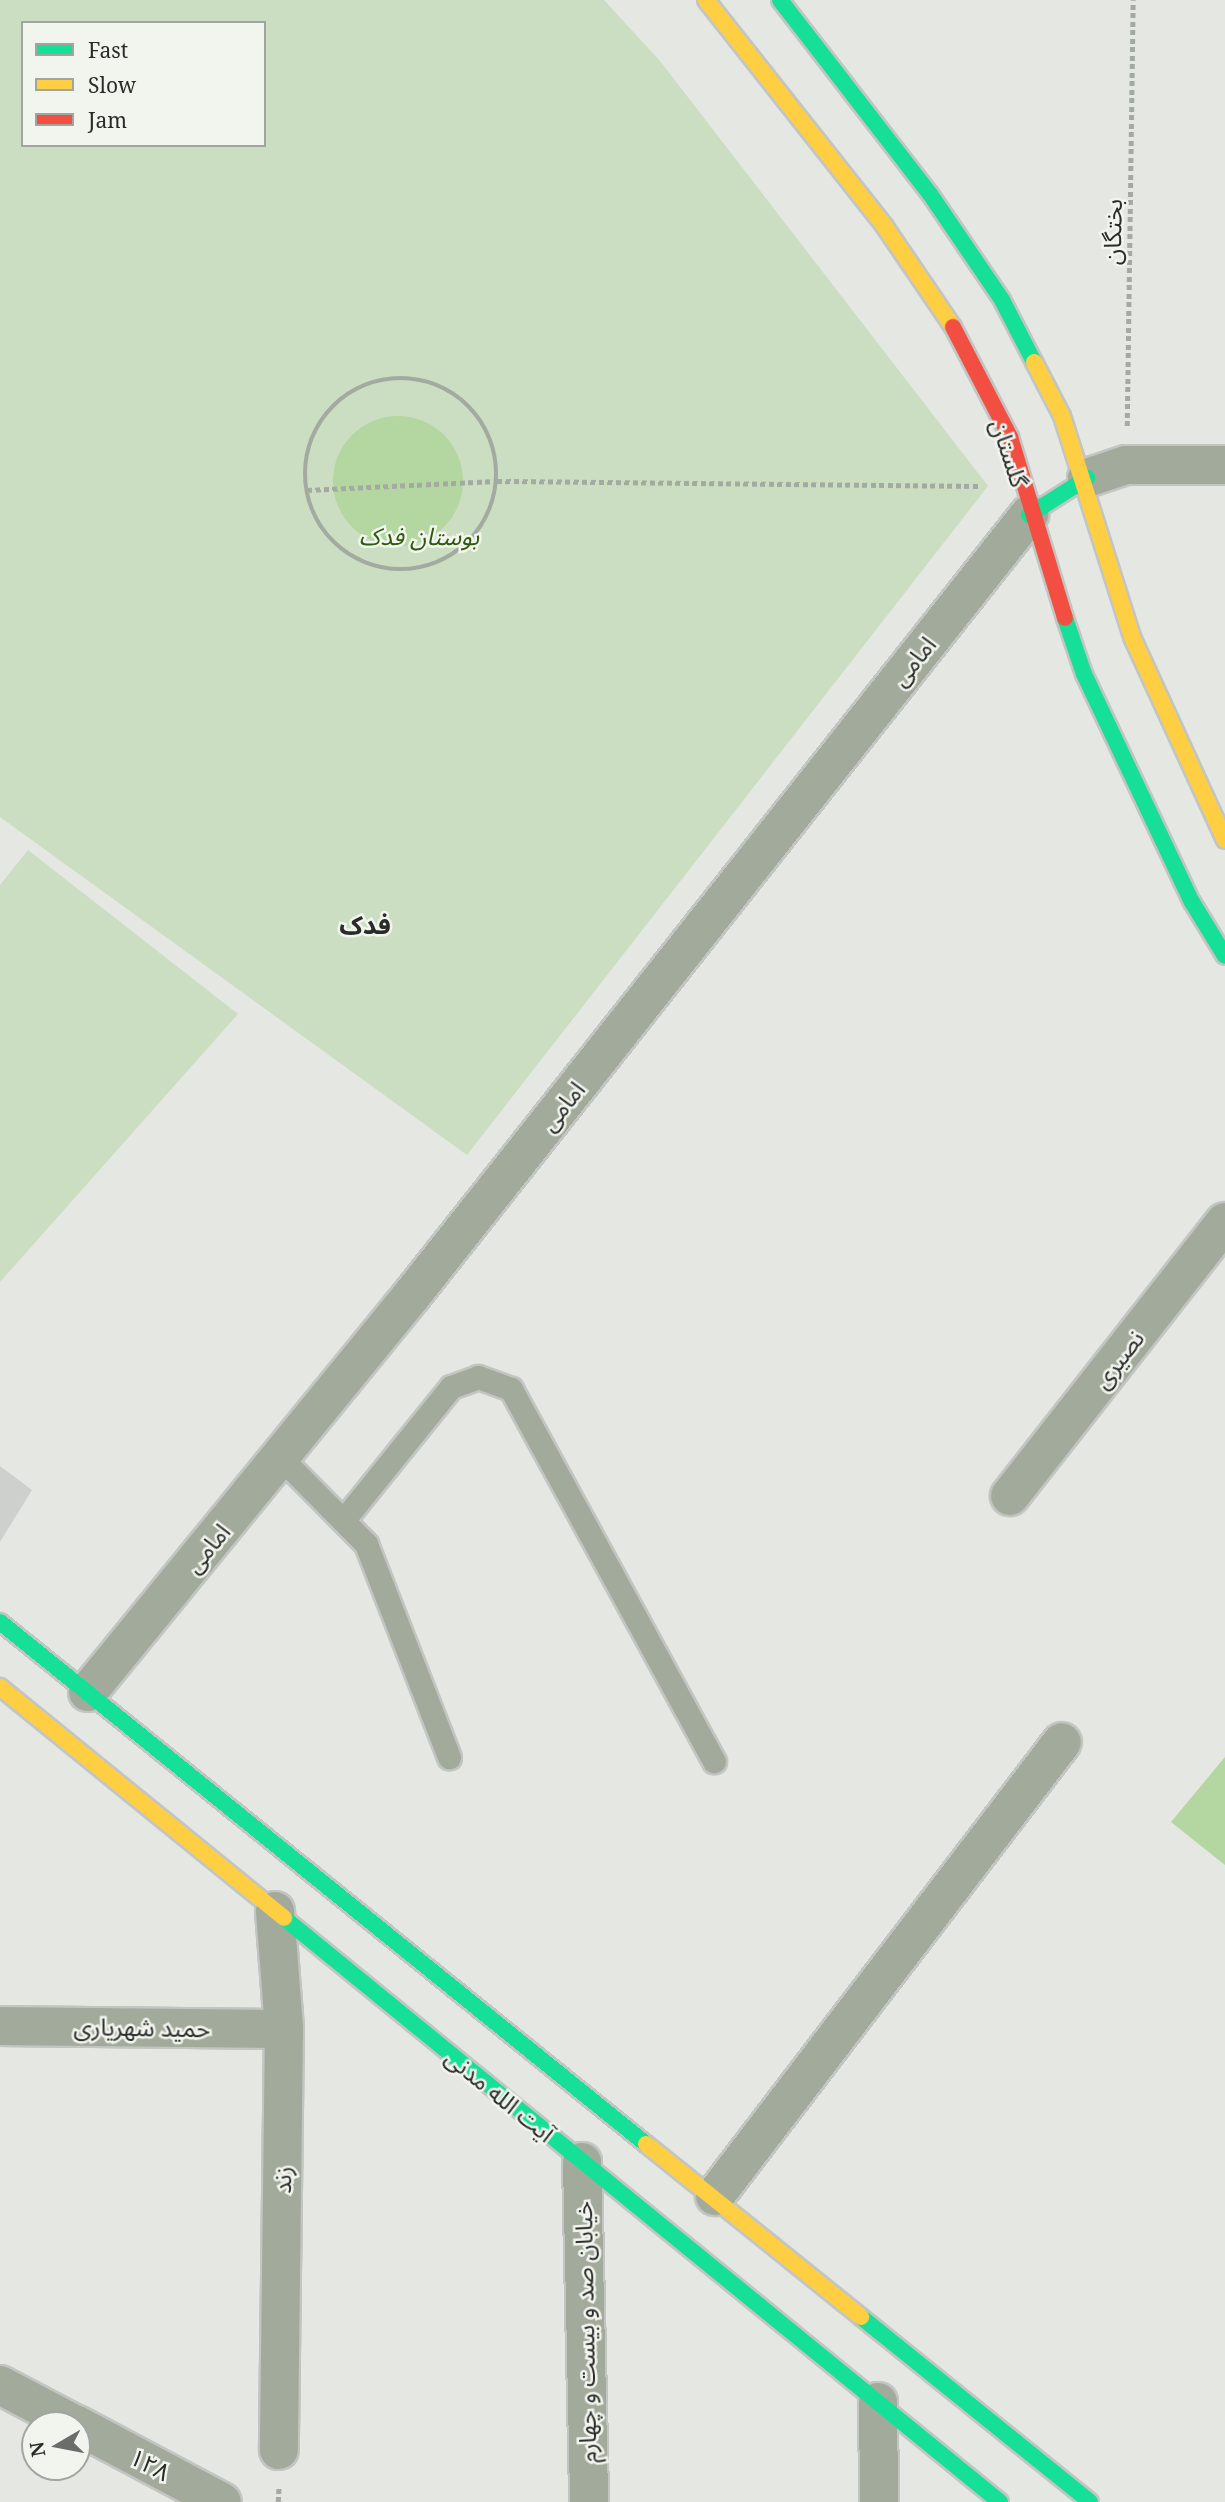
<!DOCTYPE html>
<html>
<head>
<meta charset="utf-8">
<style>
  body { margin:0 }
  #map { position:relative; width:1225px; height:2502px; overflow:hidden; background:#e4e7e2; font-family:"Noto Serif","Noto Sans Arabic",serif }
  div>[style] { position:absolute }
  .green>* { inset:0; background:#cbdec1 }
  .water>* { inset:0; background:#b4d6a1 }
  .round { border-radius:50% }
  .building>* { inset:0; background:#ced0cd }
  .path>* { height:4.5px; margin-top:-2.25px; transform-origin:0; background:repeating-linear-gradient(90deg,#a3aaa1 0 5px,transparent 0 8.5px) }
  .path>.ring { margin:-2.25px; padding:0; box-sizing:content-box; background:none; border:4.5px solid #a3aaa1; border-radius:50% }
  .roads { filter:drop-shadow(2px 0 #c3c5c2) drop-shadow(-2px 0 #c3c5c2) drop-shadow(0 2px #c3c5c2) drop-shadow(0 -2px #c3c5c2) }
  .lane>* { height:23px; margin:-11.5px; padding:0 11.5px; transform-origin:11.5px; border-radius:11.5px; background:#a2aa9c }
  .street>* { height:38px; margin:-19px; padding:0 19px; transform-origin:19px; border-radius:19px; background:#a2aa9c }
  .fast>* { height:16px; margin:-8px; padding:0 8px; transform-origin:8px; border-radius:8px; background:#16e098 }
  .slow>* { height:16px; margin:-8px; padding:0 8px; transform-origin:8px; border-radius:8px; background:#ffcf43 }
  .jam>* { height:16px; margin:-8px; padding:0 8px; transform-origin:8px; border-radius:8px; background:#f24e42 }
  span { translate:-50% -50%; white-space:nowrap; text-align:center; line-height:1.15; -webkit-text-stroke:5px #f1f5ee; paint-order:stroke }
  .street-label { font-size:24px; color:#2a2c2a }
  .park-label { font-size:24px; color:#305a0e; font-style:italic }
  .neighbourhood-label { font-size:26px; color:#2a2c2a; font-weight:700 }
  .legend { position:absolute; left:21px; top:21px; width:245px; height:126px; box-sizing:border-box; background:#f1f5ee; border:2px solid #a1a5a0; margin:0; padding:9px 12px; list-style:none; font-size:21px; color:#2a2c2a }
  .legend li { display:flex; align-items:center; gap:14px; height:35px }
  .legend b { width:35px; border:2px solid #a1a5a0 }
  .north { position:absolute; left:21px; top:2411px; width:70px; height:70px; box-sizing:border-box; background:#f1f5ee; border:2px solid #a1a5a0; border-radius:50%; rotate:260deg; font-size:19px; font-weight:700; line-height:28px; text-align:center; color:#2a2c2a }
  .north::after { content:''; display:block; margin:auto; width:24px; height:32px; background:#6b6d6a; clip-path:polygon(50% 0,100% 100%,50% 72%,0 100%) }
</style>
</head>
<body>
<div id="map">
  <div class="green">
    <i style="clip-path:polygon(evenodd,0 0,604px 0,660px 61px,988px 486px,467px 1155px,0 817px,0 0,23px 23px,264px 23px,264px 145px,23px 145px,23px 23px)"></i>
    <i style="clip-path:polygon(28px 850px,238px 1014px,0 1282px,0 885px)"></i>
  </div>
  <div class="water">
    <i class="round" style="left:333px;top:416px;width:130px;height:130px"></i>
    <i style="clip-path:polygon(1225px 1757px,1225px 1865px,1171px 1822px)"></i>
  </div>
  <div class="building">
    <i style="clip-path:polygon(0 1466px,32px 1490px,0 1542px)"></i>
  </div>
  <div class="path">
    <i class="ring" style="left:305px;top:378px;width:187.5px;height:187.5px"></i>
    <i style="left:1127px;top:426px;width:426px;rotate:-89.2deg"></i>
    <i style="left:307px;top:490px;width:190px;rotate:-2.7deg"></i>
    <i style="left:497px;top:481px;width:484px;rotate:0.6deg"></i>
    <i style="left:278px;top:2502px;width:17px;rotate:-87deg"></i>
  </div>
  <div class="roads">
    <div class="lane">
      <i style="left:281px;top:1458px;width:121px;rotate:45.3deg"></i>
      <i style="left:366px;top:1544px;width:229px;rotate:68.7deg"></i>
      <i style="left:346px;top:1517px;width:167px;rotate:-51.1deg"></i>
      <i style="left:451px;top:1387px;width:29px;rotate:-20deg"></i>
      <i style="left:478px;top:1377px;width:35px;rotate:20deg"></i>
      <i style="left:511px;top:1389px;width:424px;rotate:61.4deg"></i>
    </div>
    <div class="street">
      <i style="left:1087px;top:478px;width:41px;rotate:-18.4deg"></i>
      <i style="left:1126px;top:465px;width:99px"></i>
      <i style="left:1010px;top:1496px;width:348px;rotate:-51.9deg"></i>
      <i style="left:88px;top:1692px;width:512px;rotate:-50.78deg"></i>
      <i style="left:412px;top:1295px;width:995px;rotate:-51.66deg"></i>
      <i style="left:275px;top:1911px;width:118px;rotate:85.6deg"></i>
      <i style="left:284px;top:2029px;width:421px;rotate:90.7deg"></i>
      <i style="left:0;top:2026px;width:284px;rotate:0.6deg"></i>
      <i style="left:582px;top:2162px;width:340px;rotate:88.8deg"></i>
      <i style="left:715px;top:2196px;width:571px;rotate:-52.61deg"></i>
      <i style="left:0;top:2385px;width:86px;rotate:27.8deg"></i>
      <i style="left:878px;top:2402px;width:100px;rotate:89.4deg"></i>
      <i style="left:77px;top:2425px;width:164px;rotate:28deg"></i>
    </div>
    <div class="fast">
      <i style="left:780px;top:0;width:245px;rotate:52.3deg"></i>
      <i style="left:930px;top:194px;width:128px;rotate:55.8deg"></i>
      <i style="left:1002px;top:300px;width:70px;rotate:62.7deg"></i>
      <i style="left:1029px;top:515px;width:69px;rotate:-32.5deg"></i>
      <i style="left:1065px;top:618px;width:59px;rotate:71.3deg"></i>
      <i style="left:1084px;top:674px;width:252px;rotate:64.7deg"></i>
      <i style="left:1192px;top:902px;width:63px;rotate:58.6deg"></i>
      <i style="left:0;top:1622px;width:831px;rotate:38.94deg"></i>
      <i style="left:284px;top:1918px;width:924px;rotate:39.2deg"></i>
      <i style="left:861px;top:2317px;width:294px;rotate:38.9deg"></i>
    </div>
    <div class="slow">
      <i style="left:706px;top:0;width:289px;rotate:51.7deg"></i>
      <i style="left:885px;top:227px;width:121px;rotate:55.8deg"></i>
      <i style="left:1034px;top:362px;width:61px;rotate:62.6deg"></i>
      <i style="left:1062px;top:416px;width:232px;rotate:72.4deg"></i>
      <i style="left:1132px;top:637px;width:223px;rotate:65.4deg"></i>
      <i style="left:0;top:1687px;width:366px;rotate:39.1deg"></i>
      <i style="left:646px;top:2144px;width:276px;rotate:38.8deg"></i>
    </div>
    <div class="jam">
      <i style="left:953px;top:327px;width:124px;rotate:62.6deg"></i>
      <i style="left:1010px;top:437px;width:189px;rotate:73.1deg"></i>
    </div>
  </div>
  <div class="street-label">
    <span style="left:1112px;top:232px;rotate:-89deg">بختگان</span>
    <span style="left:1010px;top:453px;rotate:72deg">گلستان</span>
    <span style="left:913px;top:661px;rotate:-52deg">امامی</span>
    <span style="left:562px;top:1106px;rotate:-52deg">امامی</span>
    <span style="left:1118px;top:1359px;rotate:-52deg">نصیری</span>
    <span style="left:207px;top:1548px;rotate:-51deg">امامی</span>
    <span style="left:142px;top:2027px;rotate:1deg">حمید شهریاری</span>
    <span style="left:500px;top:2095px;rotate:39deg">آیت الله مدنی</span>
    <span style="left:282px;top:2180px;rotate:-89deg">زند</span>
    <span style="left:585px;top:2332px;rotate:-91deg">خیابان صد و بیست و چهارم</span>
    <span style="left:150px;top:2464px;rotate:28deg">۱۲۸</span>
  </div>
  <div class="park-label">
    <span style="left:419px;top:536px">بوستان فدک</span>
  </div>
  <div class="neighbourhood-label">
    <span style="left:365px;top:925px">فدک</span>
  </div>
  <ul class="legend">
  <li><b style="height:9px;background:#16e098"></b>Fast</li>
  <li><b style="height:9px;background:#ffcf43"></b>Slow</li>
  <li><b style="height:9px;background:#f24e42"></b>Jam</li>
  </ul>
  <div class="north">N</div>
</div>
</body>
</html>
